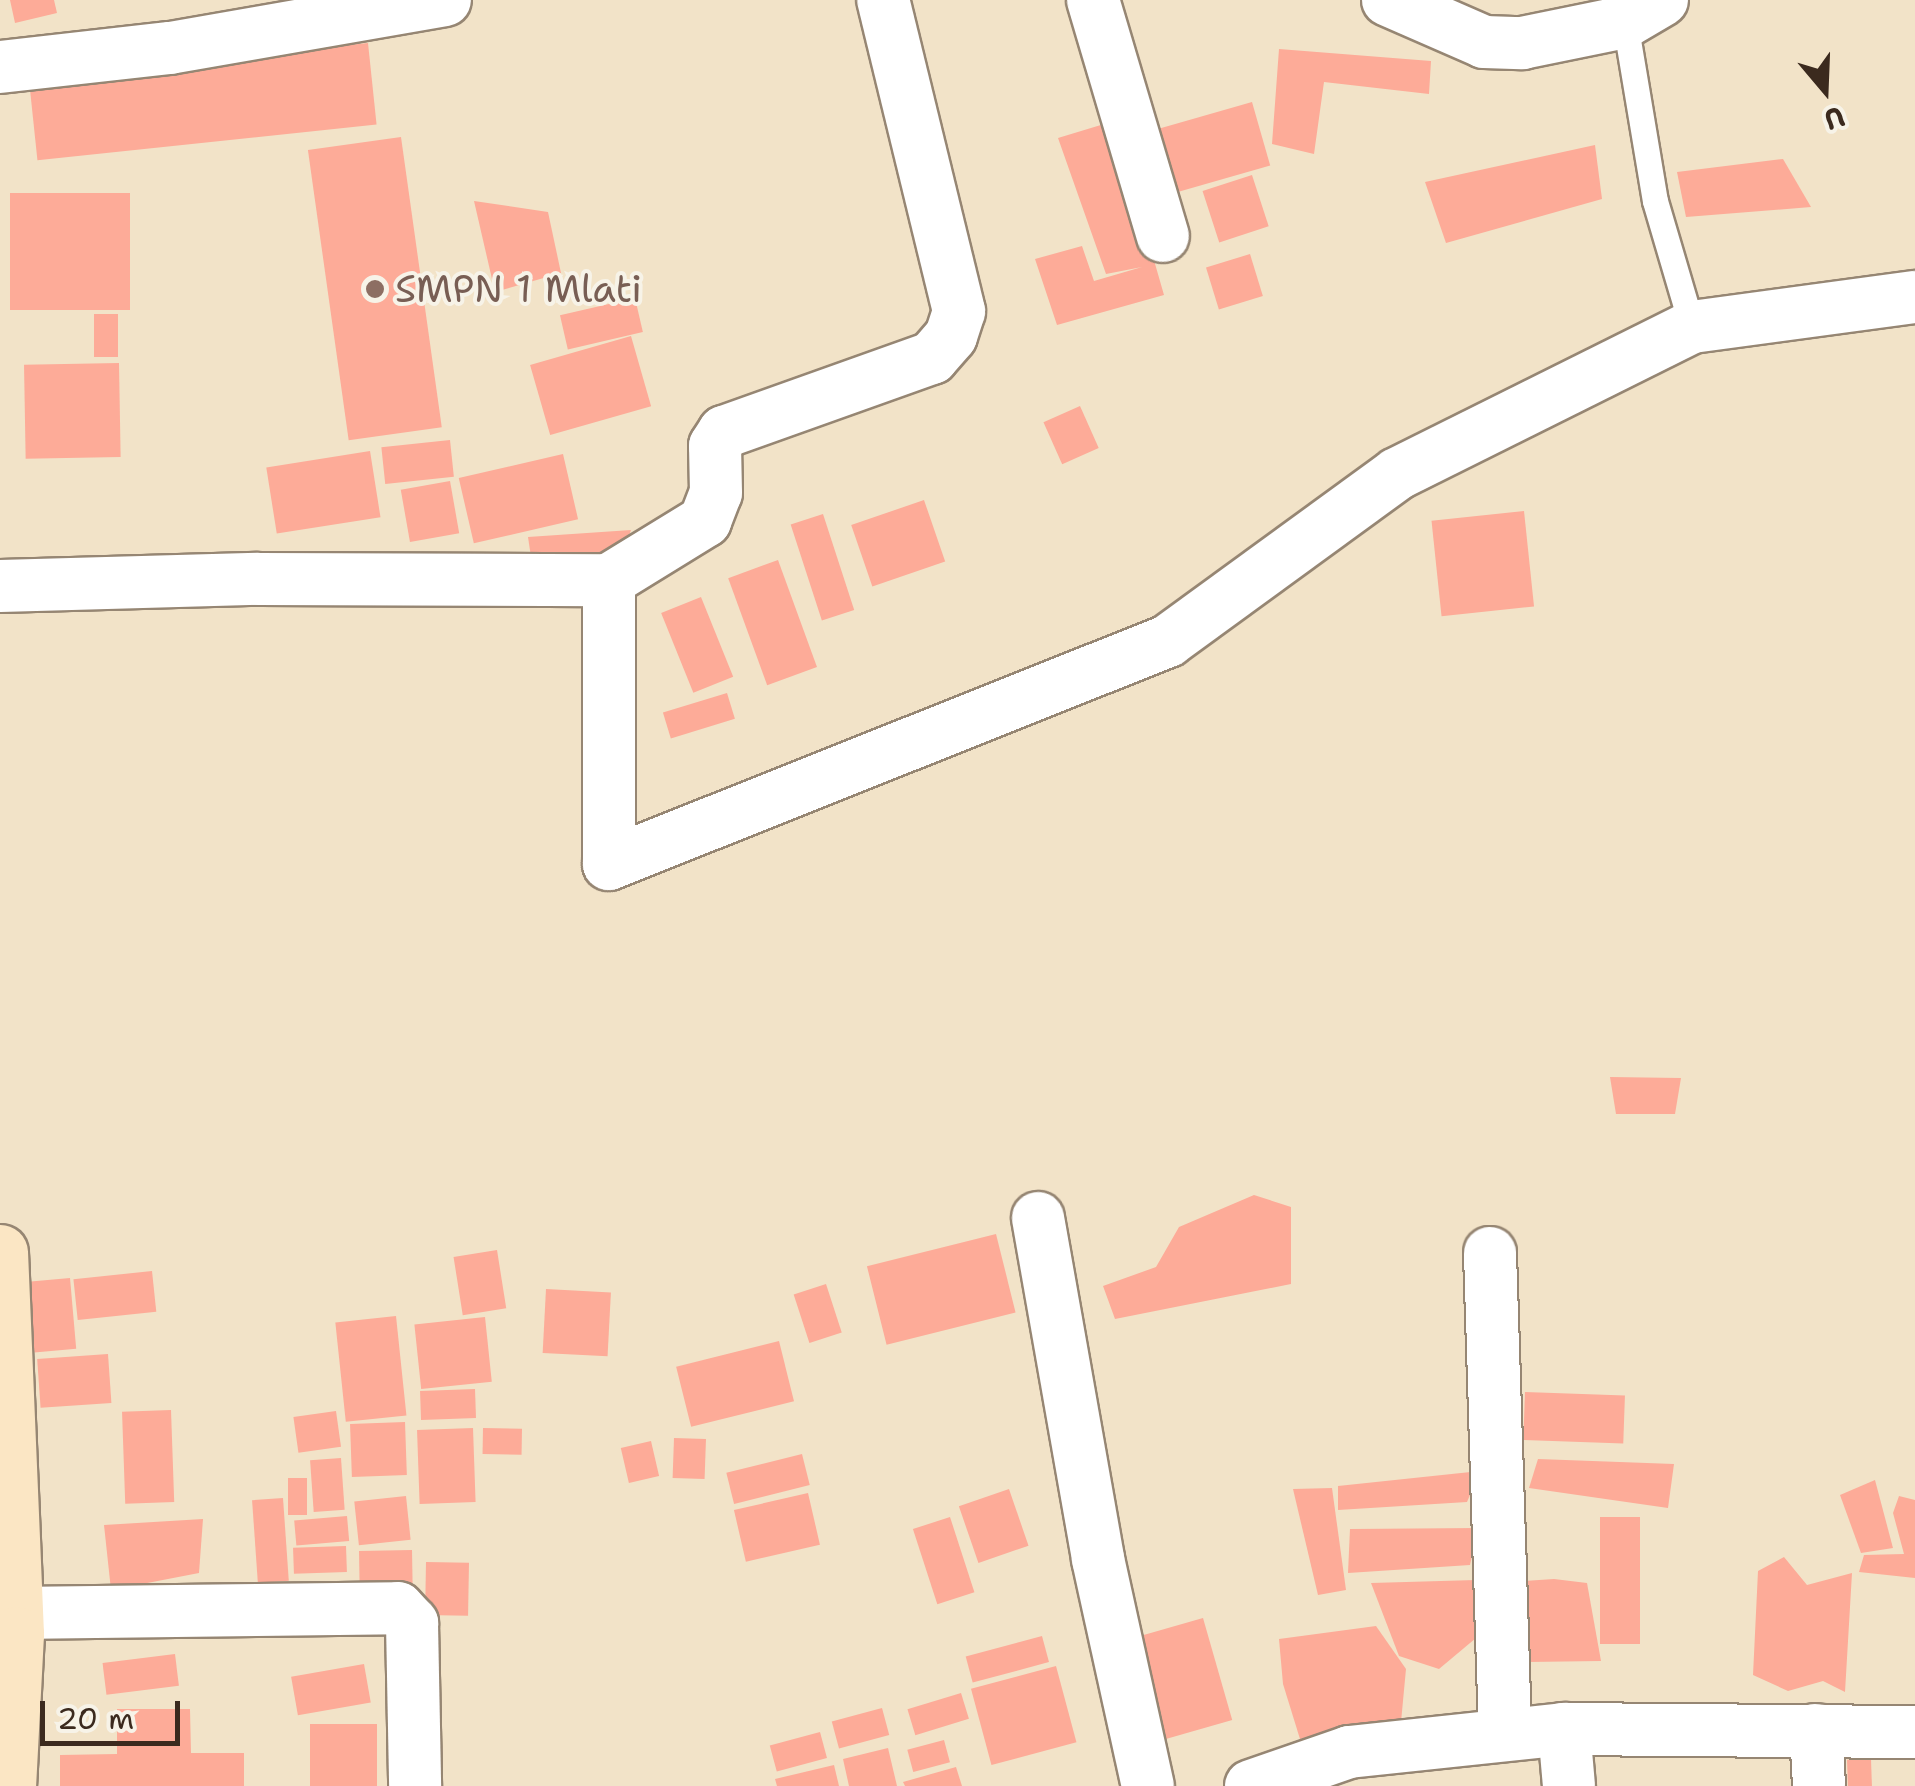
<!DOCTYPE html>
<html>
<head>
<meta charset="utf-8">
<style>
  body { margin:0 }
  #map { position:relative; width:1915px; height:1786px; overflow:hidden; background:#f2e3c8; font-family:"Shantell Sans",sans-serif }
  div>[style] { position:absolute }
  .building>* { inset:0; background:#fdab98; transform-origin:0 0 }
  .roads { filter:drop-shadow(2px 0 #968673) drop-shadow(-2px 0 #968673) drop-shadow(0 2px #968673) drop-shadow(0 -2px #968673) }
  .lane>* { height:25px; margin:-12.5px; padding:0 12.5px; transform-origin:12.5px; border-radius:12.5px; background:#fff }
  .street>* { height:52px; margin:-26px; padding:0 26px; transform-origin:26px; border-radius:26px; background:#fff }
  .secondary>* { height:55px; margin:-27.5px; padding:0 27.5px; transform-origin:27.5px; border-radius:27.5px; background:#fbe6c4 }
  .dots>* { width:28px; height:28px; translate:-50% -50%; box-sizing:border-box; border:5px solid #f7f3e8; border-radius:50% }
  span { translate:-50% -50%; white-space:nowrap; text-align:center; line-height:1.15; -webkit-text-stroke:8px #f7f3e8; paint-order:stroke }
  .education-label { font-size:38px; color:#785e54 }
  .left { translate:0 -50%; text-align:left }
  .north { position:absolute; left:1775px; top:40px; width:100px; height:100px; -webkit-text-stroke:8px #f7f3e8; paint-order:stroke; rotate:161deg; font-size:28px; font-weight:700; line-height:40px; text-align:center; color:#3b2a1e }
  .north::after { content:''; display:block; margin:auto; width:35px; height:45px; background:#3b2a1e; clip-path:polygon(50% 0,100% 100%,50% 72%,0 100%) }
  .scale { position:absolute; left:40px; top:1701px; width:140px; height:45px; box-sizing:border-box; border:5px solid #3b2a1e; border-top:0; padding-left:12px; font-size:30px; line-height:35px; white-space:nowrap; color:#3b2a1e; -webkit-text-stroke:8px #f7f3e8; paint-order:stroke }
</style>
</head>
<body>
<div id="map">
  <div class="building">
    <i style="clip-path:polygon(10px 0,54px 0,57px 13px,15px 23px)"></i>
    <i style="left:368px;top:43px;width:82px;height:341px;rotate:84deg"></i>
    <i style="clip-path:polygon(1279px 49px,1431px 61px,1429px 94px,1324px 82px,1314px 154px,1272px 144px)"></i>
    <i style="left:1252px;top:102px;width:66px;height:98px;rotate:74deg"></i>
    <i style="clip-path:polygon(1114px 121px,1164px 295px,1057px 325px,1035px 259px,1082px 246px,1094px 281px,1142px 267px,1106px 274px,1058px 138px)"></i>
    <i style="left:401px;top:137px;width:293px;height:94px;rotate:82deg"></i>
    <i style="clip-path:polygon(1595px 145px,1602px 199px,1446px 243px,1425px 182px)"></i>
    <i style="clip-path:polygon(1783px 159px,1811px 207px,1686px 217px,1677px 172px)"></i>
    <i style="left:1252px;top:175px;width:54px;height:52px;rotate:72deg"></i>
    <i style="left:130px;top:193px;width:117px;height:120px;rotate:90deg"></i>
    <i style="clip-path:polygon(474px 201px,548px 212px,561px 273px,495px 292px)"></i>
    <i style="left:1250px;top:254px;width:44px;height:46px;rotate:73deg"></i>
    <i style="left:635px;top:298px;width:35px;height:77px;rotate:77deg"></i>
    <i style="left:94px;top:314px;width:24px;height:43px"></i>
    <i style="left:631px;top:336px;width:73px;height:105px;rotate:74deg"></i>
    <i style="left:119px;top:363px;width:94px;height:95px;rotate:89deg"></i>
    <i style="left:1080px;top:406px;width:46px;height:40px;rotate:66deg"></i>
    <i style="left:450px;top:440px;width:37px;height:69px;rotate:84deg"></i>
    <i style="left:370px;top:451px;width:67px;height:105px;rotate:81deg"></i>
    <i style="left:563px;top:454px;width:67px;height:107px;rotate:77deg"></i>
    <i style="left:450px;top:481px;width:53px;height:50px;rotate:80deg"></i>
    <i style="left:924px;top:500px;width:65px;height:77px;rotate:71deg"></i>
    <i style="left:1524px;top:511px;width:96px;height:93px;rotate:84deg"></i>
    <i style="left:823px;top:514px;width:101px;height:34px;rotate:72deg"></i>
    <i style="clip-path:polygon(631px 530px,619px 564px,534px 577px,528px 537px)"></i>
    <i style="left:778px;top:560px;width:114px;height:53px;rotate:70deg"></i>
    <i style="left:701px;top:597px;width:86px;height:43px;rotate:68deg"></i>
    <i style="left:727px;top:693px;width:27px;height:67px;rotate:73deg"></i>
    <i style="clip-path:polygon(1610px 1077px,1681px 1078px,1675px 1114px,1616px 1114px)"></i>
    <i style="clip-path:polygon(1254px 1195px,1291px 1207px,1291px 1284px,1115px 1319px,1103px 1286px,1156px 1267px,1179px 1227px)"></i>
    <i style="left:996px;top:1234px;width:81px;height:133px;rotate:76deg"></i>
    <i style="left:497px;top:1250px;width:59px;height:44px;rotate:81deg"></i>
    <i style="left:152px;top:1271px;width:41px;height:79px;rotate:84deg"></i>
    <i style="left:70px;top:1278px;width:71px;height:42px;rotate:85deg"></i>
    <i style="left:826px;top:1284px;width:51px;height:34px;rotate:72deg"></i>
    <i style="left:546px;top:1289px;width:65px;height:64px;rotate:3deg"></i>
    <i style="left:396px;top:1316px;width:100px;height:61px;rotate:84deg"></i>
    <i style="left:485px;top:1317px;width:65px;height:71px;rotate:84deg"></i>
    <i style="left:779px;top:1341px;width:62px;height:106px;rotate:76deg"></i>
    <i style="left:108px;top:1354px;width:49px;height:71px;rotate:86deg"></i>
    <i style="left:475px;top:1389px;width:29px;height:55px;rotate:88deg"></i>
    <i style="left:1525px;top:1392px;width:100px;height:48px;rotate:2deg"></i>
    <i style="left:171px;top:1410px;width:92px;height:49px;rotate:88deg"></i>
    <i style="left:336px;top:1411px;width:36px;height:43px;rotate:82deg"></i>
    <i style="left:405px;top:1422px;width:53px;height:55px;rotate:88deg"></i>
    <i style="left:473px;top:1428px;width:74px;height:56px;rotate:88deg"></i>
    <i style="left:483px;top:1428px;width:39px;height:26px;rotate:1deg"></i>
    <i style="left:674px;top:1438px;width:32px;height:40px;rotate:2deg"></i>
    <i style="left:651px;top:1441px;width:36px;height:31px;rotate:77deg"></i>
    <i style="left:802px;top:1454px;width:32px;height:78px;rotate:76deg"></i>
    <i style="left:341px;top:1458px;width:52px;height:31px;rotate:86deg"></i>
    <i style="clip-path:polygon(1538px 1459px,1674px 1464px,1668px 1508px,1529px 1488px)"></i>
    <i style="clip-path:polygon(1480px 1471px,1467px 1502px,1338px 1510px,1338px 1486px)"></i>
    <i style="left:288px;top:1478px;width:19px;height:37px"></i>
    <i style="clip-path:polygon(1875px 1480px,1893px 1548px,1861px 1553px,1840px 1495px)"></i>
    <i style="clip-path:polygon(1332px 1488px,1346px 1590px,1318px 1595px,1293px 1489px)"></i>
    <i style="left:1009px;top:1489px;width:60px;height:53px;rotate:71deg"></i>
    <i style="left:808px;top:1493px;width:53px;height:76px;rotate:77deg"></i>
    <i style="left:406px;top:1496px;width:44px;height:52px;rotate:84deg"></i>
    <i style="clip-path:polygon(1899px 1496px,1915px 1500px,1915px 1578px,1859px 1572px,1864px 1555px,1904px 1554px,1893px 1513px)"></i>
    <i style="left:283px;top:1498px;width:83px;height:31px;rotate:86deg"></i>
    <i style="left:347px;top:1516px;width:25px;height:53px;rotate:85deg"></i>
    <i style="left:950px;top:1517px;width:79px;height:39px;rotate:72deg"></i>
    <i style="left:1600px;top:1517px;width:40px;height:127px"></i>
    <i style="clip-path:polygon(203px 1519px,199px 1573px,111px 1590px,104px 1525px)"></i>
    <i style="clip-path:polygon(1478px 1528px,1470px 1565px,1348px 1573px,1350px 1529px)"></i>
    <i style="left:346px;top:1546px;width:26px;height:53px;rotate:88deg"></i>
    <i style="left:412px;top:1550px;width:43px;height:53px;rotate:89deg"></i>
    <i style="clip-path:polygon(1784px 1557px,1807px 1585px,1852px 1573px,1845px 1692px,1823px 1681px,1788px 1691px,1753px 1675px,1758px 1571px)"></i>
    <i style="left:426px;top:1562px;width:43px;height:53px;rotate:1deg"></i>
    <i style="clip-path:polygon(1554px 1579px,1587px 1583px,1601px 1661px,1528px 1662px,1523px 1581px)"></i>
    <i style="clip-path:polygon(1476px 1580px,1476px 1638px,1439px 1669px,1399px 1656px,1371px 1583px)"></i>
    <i style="left:1203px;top:1618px;width:106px;height:69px;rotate:74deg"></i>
    <i style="clip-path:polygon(1376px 1626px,1406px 1669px,1401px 1722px,1300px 1739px,1283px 1684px,1279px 1639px)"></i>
    <i style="left:1042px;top:1636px;width:27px;height:79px;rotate:75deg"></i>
    <i style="left:175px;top:1654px;width:32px;height:73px;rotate:83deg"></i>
    <i style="left:364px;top:1664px;width:39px;height:74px;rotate:80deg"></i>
    <i style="left:1056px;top:1666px;width:79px;height:88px;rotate:75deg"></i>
    <i style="left:961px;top:1693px;width:27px;height:56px;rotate:73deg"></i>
    <i style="left:882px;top:1708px;width:28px;height:52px;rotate:75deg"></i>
    <i style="clip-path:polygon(117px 1709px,190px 1709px,191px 1753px,244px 1753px,244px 1786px,60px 1786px,60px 1755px,117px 1754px)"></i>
    <i style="left:310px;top:1724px;width:67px;height:62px"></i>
    <i style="left:820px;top:1732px;width:27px;height:52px;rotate:75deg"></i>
    <i style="left:944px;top:1740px;width:23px;height:38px;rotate:75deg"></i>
    <i style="clip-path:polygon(888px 1748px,897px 1786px,849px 1786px,843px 1759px)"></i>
    <i style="left:1871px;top:1759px;width:27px;height:24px;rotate:88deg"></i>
    <i style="clip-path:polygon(834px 1765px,839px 1786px,777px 1786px,775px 1779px)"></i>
    <i style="clip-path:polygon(956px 1767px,962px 1786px,905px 1786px,903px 1782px)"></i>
  </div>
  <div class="roads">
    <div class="lane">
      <i style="left:1625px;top:22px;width:181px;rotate:80.5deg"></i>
      <i style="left:1655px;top:201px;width:131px;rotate:73.6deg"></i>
    </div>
    <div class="street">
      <i style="left:1093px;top:0;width:246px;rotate:73.5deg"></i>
      <i style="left:1388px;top:0;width:105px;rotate:23.6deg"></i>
      <i style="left:1484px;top:42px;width:38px;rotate:2deg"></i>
      <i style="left:1522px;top:43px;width:105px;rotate:-11.5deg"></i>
      <i style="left:1625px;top:22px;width:43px;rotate:-30.7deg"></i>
      <i style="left:0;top:67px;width:171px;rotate:-6.4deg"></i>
      <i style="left:170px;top:48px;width:279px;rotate:-9.9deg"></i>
      <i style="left:609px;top:580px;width:284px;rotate:90deg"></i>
      <i style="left:609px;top:864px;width:602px;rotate:-21.75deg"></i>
      <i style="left:1168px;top:641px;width:283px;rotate:-36.1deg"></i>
      <i style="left:1397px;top:474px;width:330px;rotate:-26.5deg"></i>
      <i style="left:1692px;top:327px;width:225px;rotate:-7.7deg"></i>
      <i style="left:0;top:586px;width:258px;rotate:-1.6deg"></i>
      <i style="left:258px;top:579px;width:351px;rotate:0.2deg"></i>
      <i style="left:609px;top:580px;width:113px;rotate:-31.6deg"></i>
      <i style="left:705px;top:521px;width:30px;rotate:-69deg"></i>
      <i style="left:716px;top:493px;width:47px;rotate:-91.2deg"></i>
      <i style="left:715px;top:446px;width:17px;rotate:-57deg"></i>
      <i style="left:724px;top:432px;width:221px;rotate:-19.6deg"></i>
      <i style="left:932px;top:358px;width:29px;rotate:-49deg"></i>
      <i style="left:951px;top:336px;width:26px;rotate:-72deg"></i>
      <i style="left:959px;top:311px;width:320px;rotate:-103.7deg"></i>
      <i style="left:1038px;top:1218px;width:346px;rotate:80deg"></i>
      <i style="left:1098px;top:1559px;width:232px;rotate:77.6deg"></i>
      <i style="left:1490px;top:1253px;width:481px;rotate:88.2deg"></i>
      <i style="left:15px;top:1613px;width:383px;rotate:-0.7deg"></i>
      <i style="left:398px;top:1608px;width:21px;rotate:47deg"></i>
      <i style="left:412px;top:1623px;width:163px;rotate:88.9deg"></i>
      <i style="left:1564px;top:1729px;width:57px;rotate:85deg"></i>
      <i style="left:1816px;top:1730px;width:56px;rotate:86.9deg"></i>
      <i style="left:1251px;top:1786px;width:104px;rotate:-19.1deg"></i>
      <i style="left:1349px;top:1752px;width:216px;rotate:-6.1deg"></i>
      <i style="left:1564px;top:1729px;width:351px;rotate:0.5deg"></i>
    </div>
    <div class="secondary">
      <i style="left:0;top:1252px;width:382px;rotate:87.6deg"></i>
      <i style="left:16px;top:1634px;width:152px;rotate:93deg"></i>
    </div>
  </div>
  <div class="dots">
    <i style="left:375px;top:289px;background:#8d6e63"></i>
  </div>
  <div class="education-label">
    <span class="left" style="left:395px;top:289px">SMPN 1 Mlati</span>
  </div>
  <div class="north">U</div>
  <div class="scale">20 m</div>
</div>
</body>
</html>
